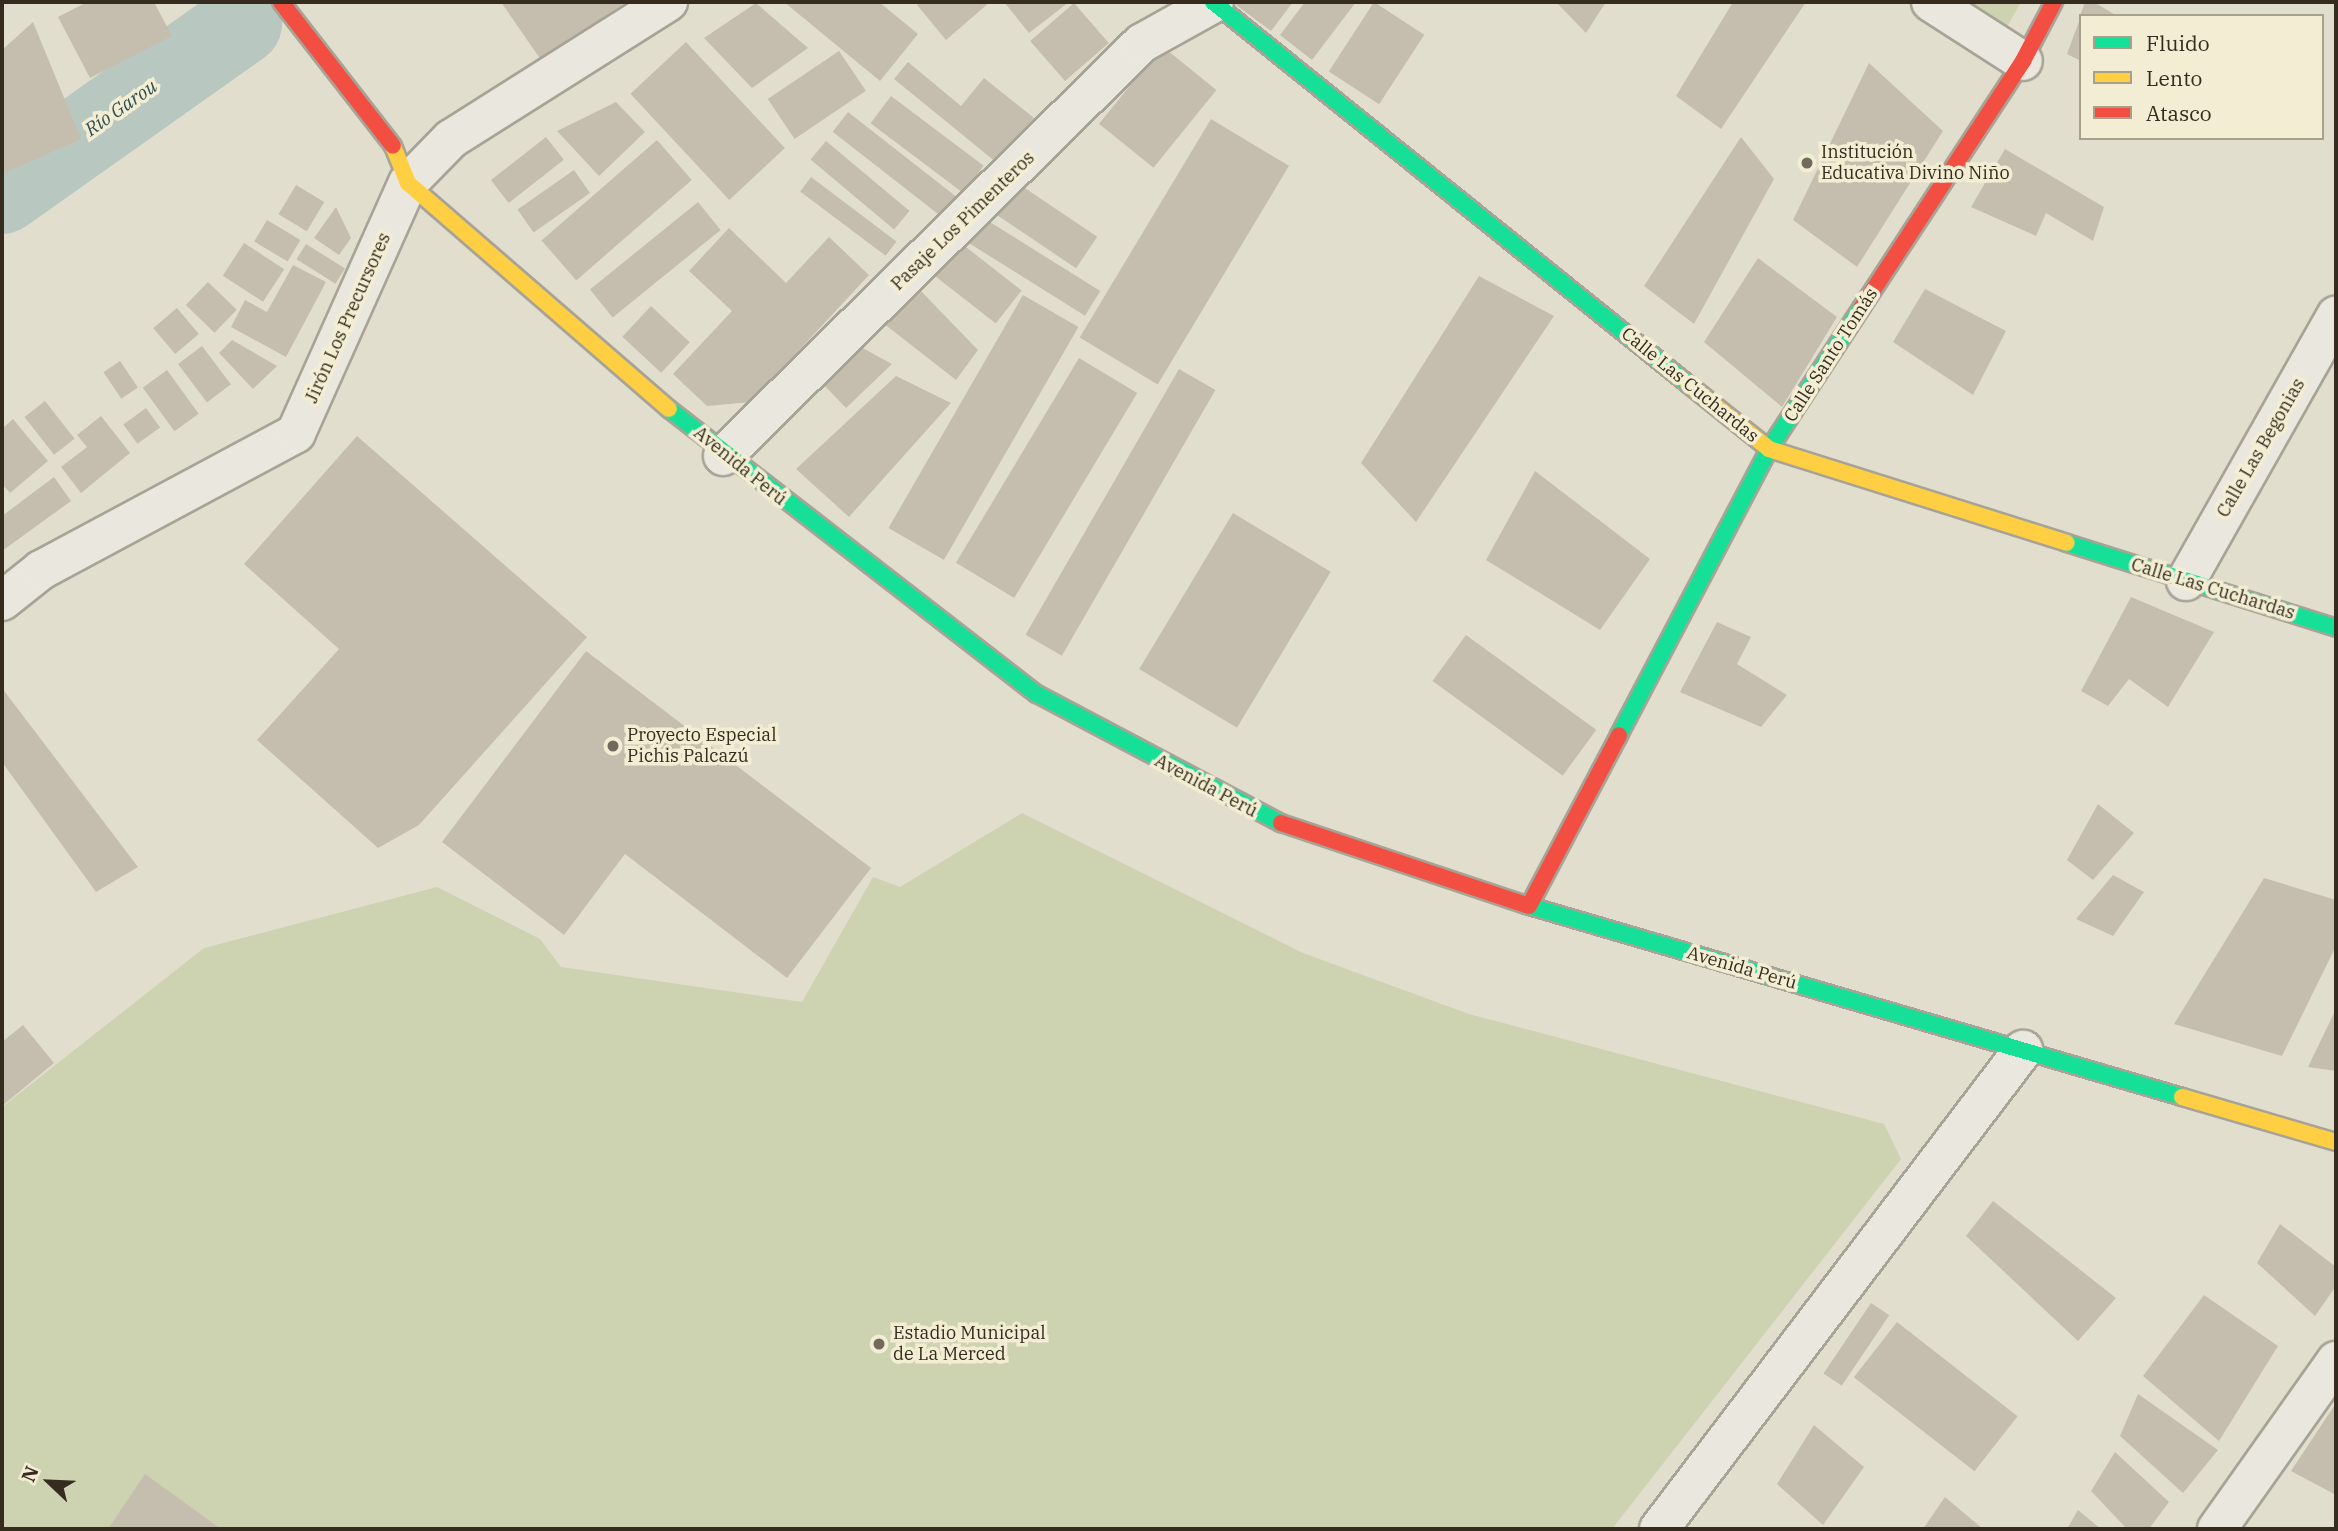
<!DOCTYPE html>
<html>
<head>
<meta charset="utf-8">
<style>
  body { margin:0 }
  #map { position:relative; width:2338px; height:1531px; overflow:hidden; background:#e2decd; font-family:"IBM Plex Serif",serif }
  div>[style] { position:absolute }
  .green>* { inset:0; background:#cdd2b0 }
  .river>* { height:82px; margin:-41px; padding:0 41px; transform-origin:41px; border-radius:41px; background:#b8c8c0 }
  .building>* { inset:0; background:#c5beae; transform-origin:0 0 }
  .roads { filter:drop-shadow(2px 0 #a7a396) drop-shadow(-2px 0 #a7a396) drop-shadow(0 2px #a7a396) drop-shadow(0 -2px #a7a396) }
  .street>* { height:38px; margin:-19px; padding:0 19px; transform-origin:19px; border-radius:19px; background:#eae8de }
  .fast>* { height:16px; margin:-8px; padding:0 8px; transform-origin:8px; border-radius:8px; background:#16e098 }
  .slow>* { height:16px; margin:-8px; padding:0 8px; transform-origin:8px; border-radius:8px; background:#ffcf43 }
  .jam>* { height:16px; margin:-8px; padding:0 8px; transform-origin:8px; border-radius:8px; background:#f24e42 }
  .dots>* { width:19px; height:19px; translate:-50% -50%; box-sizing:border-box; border:4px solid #f3eed3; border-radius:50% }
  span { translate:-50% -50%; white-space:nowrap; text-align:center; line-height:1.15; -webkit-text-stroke:7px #f3eed3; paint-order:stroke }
  .poi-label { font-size:18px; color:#352c1f }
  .left { translate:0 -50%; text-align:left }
  .street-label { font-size:18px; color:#352c1f }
  .water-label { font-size:19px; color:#2f5154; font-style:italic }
  .frame { position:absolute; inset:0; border:4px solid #352c1f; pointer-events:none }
  .legend { position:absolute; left:2079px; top:14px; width:245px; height:126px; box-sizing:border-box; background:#f3eed3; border:2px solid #a7a08b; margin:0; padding:9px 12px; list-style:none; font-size:21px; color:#352c1f }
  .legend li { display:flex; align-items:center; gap:14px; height:35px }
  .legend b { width:35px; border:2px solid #a7a08b }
  .north { position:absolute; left:14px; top:1447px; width:70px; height:70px; -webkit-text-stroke:5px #f3eed3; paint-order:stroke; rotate:293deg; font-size:19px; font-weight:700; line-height:28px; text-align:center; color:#352c1f }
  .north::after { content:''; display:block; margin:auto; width:24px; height:32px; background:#352c1f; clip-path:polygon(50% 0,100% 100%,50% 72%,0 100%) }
</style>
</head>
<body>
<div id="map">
  <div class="green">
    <i style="clip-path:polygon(1969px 2px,2021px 2px,2007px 27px)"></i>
    <i style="clip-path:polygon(1022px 813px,1303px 953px,1469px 1014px,1884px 1124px,1901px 1159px,1612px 1529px,2px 1529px,2px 1107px,204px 948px,437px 887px,540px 939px,561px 967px,802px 1002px,873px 877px,900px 887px)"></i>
  </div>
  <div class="river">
    <i style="left:2px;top:193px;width:293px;rotate:-35.3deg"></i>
  </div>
  <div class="building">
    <i style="clip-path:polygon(87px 2px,154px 2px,172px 36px,90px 78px,58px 17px)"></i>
    <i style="clip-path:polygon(501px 2px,626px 2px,541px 60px)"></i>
    <i style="clip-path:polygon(784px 2px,879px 2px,918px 34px,880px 81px)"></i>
    <i style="clip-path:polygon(921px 2px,990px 2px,946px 40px,917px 5px)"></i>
    <i style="clip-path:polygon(1004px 2px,1069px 2px,1029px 33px)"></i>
    <i style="clip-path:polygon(1232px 2px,1293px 2px,1271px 31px)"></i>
    <i style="clip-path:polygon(1305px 2px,1356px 2px,1312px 60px,1280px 35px)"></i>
    <i style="left:1374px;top:2px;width:60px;height:83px;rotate:33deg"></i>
    <i style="clip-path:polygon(1556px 2px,1606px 2px,1586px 33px)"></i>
    <i style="clip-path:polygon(1733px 2px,1806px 2px,1721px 129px,1676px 96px)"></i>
    <i style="clip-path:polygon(2085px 2px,2094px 2px,2117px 16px,2080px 16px)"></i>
    <i style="clip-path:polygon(756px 3px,808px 48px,752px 88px,704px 38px)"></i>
    <i style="left:1074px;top:3px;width:53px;height:58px;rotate:49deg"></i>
    <i style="clip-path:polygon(2081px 16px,2081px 61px,2067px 54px)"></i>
    <i style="clip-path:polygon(33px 22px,81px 139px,2px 174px,2px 50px)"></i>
    <i style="left:686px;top:42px;width:145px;height:76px;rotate:47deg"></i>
    <i style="left:1162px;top:46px;width:70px;height:100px;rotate:39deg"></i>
    <i style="left:839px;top:51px;width:48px;height:86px;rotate:56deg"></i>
    <i style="clip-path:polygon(908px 62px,961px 106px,984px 78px,1034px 118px,997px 163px,894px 79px)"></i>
    <i style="clip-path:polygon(1869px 63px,1943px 131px,1857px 267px,1793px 220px)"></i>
    <i style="left:891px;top:96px;width:116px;height:34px;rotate:37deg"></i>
    <i style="clip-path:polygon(616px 102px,645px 132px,599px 176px,557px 131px)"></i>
    <i style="left:848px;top:112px;width:144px;height:25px;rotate:38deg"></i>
    <i style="left:1211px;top:119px;width:91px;height:255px;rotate:31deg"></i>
    <i style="left:546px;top:137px;width:29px;height:70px;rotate:52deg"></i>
    <i style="clip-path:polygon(1741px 137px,1774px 179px,1694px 324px,1644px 286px)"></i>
    <i style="left:657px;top:140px;width:53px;height:153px;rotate:49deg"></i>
    <i style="left:826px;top:141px;width:109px;height:24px;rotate:40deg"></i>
    <i style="clip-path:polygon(2005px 149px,2104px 207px,2093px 241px,2046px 213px,2036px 236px,1971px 207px)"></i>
    <i style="left:574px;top:170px;width:28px;height:69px;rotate:55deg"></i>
    <i style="left:811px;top:177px;width:107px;height:18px;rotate:37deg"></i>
    <i style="left:1016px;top:182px;width:98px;height:38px;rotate:34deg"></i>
    <i style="left:296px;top:185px;width:33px;height:34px;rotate:31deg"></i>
    <i style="left:698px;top:202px;width:36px;height:139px;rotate:51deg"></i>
    <i style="clip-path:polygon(336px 207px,351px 238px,339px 255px,314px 238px)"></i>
    <i style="left:985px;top:219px;width:136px;height:29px;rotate:32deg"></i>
    <i style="left:267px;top:220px;width:39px;height:25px;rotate:31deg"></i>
    <i style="clip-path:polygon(729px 228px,786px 283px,829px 237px,869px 275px,751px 402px,707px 406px,673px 374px,732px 311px,689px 271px)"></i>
    <i style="left:957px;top:240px;width:82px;height:42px;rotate:38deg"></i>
    <i style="left:244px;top:243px;width:48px;height:39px;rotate:33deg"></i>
    <i style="left:306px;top:244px;width:46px;height:18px;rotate:32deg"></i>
    <i style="clip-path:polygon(1758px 258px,1837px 317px,1782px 407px,1704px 342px)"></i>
    <i style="clip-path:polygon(293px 265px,326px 282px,286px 357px,231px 327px,245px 300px,267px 312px)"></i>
    <i style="clip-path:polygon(1479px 276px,1554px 316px,1416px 522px,1361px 463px)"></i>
    <i style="left:208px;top:282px;width:40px;height:32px;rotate:44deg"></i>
    <i style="clip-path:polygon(919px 289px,978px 350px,956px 380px,883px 323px)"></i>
    <i style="clip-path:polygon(1925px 289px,2006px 331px,1973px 395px,1893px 342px)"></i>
    <i style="left:1023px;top:295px;width:64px;height:269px;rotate:30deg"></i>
    <i style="left:651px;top:306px;width:53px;height:42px;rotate:43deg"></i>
    <i style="left:177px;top:308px;width:34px;height:31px;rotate:50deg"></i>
    <i style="clip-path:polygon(232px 340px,277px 366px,253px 389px,219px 353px)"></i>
    <i style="left:202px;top:346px;width:48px;height:30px;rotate:53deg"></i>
    <i style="clip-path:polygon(859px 346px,892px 364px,846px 408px,821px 382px)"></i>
    <i style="left:1079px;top:358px;width:68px;height:239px;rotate:31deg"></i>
    <i style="left:120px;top:361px;width:32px;height:20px;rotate:56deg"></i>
    <i style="left:1179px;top:369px;width:42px;height:307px;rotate:30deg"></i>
    <i style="left:167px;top:370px;width:54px;height:30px;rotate:54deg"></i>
    <i style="clip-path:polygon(896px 376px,951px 403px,849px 517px,796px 469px)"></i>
    <i style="left:45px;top:401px;width:48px;height:26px;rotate:52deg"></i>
    <i style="left:146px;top:408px;width:24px;height:28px;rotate:54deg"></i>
    <i style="clip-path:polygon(101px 416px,130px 453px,81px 493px,61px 467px,87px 447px,77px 435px)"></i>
    <i style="clip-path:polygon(13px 419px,48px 461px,10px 493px,2px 484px,2px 429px)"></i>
    <i style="clip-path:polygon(357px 436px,587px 637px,419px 825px,378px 848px,257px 740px,339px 649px,244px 564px)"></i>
    <i style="clip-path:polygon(1535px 471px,1650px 559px,1600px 630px,1486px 560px)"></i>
    <i style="clip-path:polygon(54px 477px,71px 501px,2px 551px,2px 516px)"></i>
    <i style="left:1233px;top:513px;width:114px;height:182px;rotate:31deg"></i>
    <i style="clip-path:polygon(2131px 597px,2214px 632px,2168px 707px,2129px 679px,2108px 706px,2081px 691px)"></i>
    <i style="clip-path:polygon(1717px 622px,1751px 637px,1737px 664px,1787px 695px,1761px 727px,1680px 692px)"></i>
    <i style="left:1466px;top:635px;width:161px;height:57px;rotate:36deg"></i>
    <i style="clip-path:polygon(586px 651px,871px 868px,787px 978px,625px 854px,564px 935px,442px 842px)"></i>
    <i style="clip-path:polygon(2px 688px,138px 867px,96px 892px,2px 762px)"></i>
    <i style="clip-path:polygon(2098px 804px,2134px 833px,2093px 880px,2067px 860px)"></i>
    <i style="clip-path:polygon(2113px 875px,2144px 892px,2113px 936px,2076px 919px)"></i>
    <i style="clip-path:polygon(2264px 878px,2336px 900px,2336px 946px,2282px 1056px,2174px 1024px)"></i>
    <i style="clip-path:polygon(2336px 1009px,2336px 1071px,2308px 1067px)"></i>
    <i style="clip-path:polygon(23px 1025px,54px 1063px,2px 1106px,2px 1042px)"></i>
    <i style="clip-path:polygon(1993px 1201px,2116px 1298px,2078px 1341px,1966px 1236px)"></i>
    <i style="clip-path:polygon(2280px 1224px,2336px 1267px,2336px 1286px,2315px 1316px,2257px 1263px)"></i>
    <i style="clip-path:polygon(2204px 1295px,2278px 1346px,2219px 1441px,2143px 1376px)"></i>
    <i style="left:1871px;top:1303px;width:22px;height:85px;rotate:34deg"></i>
    <i style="left:1897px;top:1322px;width:153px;height:70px;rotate:38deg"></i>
    <i style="clip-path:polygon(2138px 1394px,2218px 1450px,2183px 1493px,2120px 1436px)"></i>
    <i style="clip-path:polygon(2336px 1403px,2336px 1495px,2291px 1471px)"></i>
    <i style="clip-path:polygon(1814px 1425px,1864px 1467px,1823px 1525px,1777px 1484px)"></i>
    <i style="clip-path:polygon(2115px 1452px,2169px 1502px,2149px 1529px,2127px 1529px,2091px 1491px)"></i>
    <i style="clip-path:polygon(145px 1474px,221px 1529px,108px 1529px)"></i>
    <i style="clip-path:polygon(1945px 1497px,1983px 1529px,1923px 1529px)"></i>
    <i style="clip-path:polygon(2078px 1510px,2101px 1529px,2067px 1529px)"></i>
  </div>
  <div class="roads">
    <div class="street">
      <i style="left:1931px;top:2px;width:109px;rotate:32.7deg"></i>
      <i style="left:723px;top:456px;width:588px;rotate:-44.59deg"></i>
      <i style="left:1142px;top:43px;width:82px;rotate:-29.1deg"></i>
      <i style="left:2186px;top:581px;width:305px;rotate:-60.5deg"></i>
      <i style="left:2px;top:601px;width:50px;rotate:-38.5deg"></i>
      <i style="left:41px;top:570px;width:289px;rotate:-28.2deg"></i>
      <i style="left:296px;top:433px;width:274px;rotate:-65.9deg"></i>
      <i style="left:408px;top:183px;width:62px;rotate:-45.7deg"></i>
      <i style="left:451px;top:139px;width:257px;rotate:-32.3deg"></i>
      <i style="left:1659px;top:1529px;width:602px;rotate:-52.77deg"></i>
      <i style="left:2217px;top:1529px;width:206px;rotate:-54.7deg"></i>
    </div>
    <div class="fast">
      <i style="left:1213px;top:2px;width:610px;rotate:38.81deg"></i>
      <i style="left:669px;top:409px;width:465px;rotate:37.8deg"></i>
      <i style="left:1037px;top:694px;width:276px;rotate:27.9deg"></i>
      <i style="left:2067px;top:543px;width:282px;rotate:17.5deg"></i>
      <i style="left:1619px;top:735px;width:323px;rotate:-62.3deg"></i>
      <i style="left:1769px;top:449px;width:170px;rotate:-56.8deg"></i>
      <i style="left:1526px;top:905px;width:684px;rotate:16.31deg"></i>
    </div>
    <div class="slow">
      <i style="left:393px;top:146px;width:40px;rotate:68deg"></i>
      <i style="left:408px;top:183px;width:345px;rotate:40.9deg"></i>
      <i style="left:1688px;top:384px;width:104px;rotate:38.7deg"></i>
      <i style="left:1769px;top:449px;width:312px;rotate:17.5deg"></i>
      <i style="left:2182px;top:1097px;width:160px;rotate:16.3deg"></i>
    </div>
    <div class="jam">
      <i style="left:281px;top:2px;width:182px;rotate:52.1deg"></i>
      <i style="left:1862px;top:307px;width:294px;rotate:-56.8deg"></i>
      <i style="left:2023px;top:61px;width:67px;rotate:-62.3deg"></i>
      <i style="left:1281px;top:823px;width:258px;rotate:18.5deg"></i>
      <i style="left:1529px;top:906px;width:193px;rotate:-62.2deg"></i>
    </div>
  </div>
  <div class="dots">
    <i style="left:1807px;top:163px;background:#726a5c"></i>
    <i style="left:613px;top:746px;background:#726a5c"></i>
    <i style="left:879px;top:1344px;background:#726a5c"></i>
  </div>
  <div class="poi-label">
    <span class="left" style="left:1821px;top:163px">Institución<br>Educativa Divino Niño</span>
    <span class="left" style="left:627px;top:746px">Proyecto Especial<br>Pichis Palcazú</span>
    <span class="left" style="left:893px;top:1344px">Estadio Municipal<br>de La Merced</span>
  </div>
  <div class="street-label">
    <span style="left:963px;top:221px;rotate:-44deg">Pasaje Los Pimenteros</span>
    <span style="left:348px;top:318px;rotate:-66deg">Jirón Los Precursores</span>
    <span style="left:1831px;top:355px;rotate:-57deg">Calle Santo Tomás</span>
    <span style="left:1690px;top:385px;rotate:39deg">Calle Las Cuchardas</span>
    <span style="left:2261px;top:448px;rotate:-60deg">Calle Las Begonias</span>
    <span style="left:740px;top:466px;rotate:39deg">Avenida Perú</span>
    <span style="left:2213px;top:589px;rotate:17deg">Calle Las Cuchardas</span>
    <span style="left:1206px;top:786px;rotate:28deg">Avenida Perú</span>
    <span style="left:1742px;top:968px;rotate:16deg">Avenida Perú</span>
  </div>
  <div class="water-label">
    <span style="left:121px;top:108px;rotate:-35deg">Río Garou</span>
  </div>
  <div class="frame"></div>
  <ul class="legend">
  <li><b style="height:9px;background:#16e098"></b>Fluido</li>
  <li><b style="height:9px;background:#ffcf43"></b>Lento</li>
  <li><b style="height:9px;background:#f24e42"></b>Atasco</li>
  </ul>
  <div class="north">N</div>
</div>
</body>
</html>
